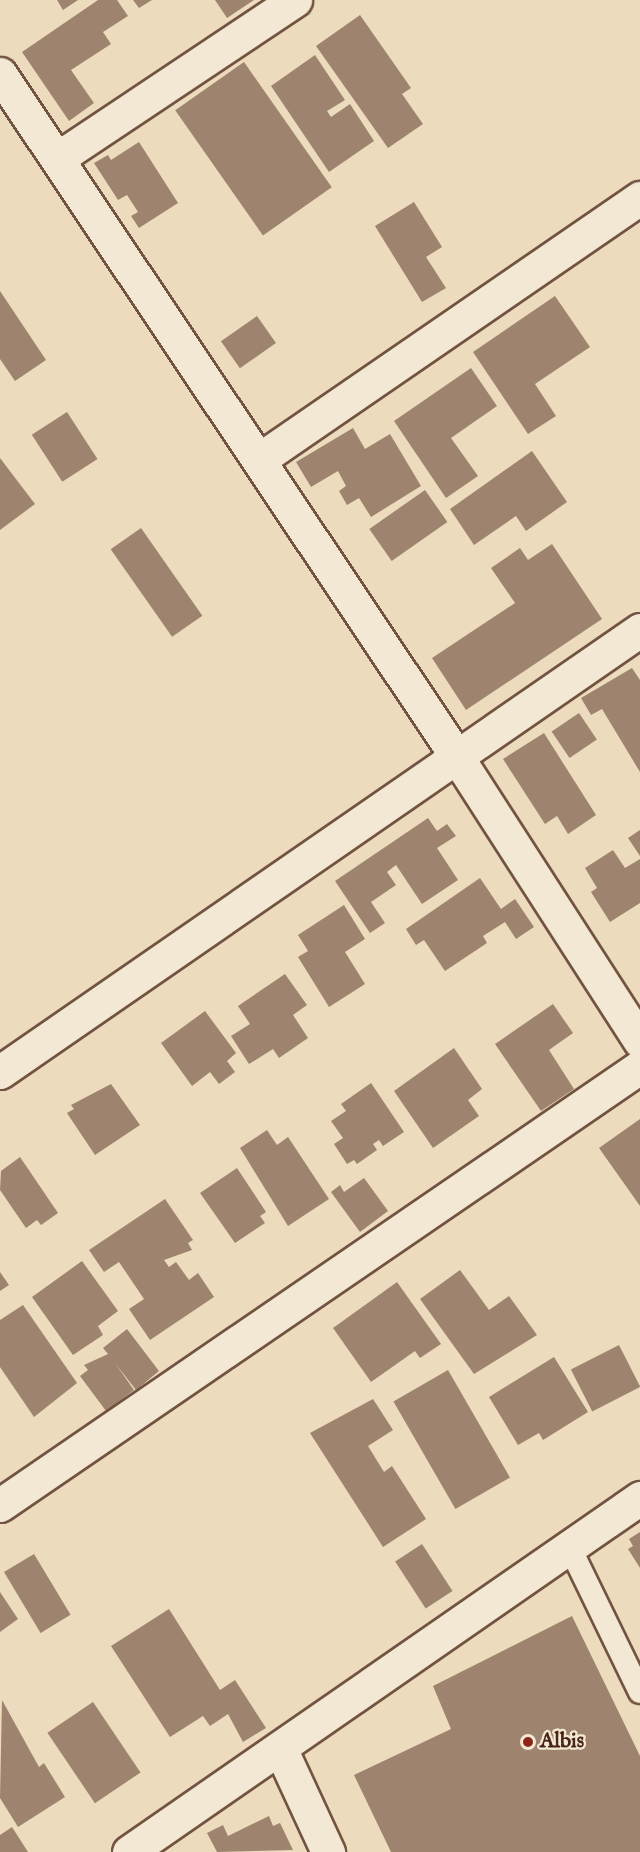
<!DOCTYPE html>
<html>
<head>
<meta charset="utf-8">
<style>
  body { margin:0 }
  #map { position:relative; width:640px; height:1852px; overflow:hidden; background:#ecdbbd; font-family:"IM FELL English",serif }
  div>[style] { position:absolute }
  .building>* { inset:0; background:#9e846e; transform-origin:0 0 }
  .roads { filter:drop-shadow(2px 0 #725341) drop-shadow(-2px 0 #725341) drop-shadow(0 2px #725341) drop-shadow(0 -2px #725341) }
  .service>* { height:22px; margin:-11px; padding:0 11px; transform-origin:11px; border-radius:11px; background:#f3e8d4 }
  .minor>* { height:33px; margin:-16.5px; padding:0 16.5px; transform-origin:16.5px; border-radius:16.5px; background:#f3e8d4 }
  .tertiary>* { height:33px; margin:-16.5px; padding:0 16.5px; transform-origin:16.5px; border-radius:16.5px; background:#f3e8d4 }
  .dots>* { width:16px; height:16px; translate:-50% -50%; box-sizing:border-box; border:3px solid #f3e8d4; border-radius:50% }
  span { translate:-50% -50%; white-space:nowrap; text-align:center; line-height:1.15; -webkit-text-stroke:4.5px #f3e8d4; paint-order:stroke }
  .poi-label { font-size:21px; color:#4a2618; font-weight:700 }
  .left { translate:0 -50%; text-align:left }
</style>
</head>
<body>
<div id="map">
  <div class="building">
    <i style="clip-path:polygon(57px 0,78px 0,63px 10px)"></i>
    <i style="clip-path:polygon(98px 0,117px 0,128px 16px,103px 32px,111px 44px,71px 70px,94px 103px,69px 121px,22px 52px)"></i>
    <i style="clip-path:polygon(133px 0,152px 0,139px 8px)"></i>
    <i style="clip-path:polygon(215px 0,254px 0,227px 18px)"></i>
    <i style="clip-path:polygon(360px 15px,411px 88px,402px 94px,423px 124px,388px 148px,316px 46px)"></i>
    <i style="clip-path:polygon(315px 55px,345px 100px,327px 111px,331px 117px,350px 104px,374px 141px,329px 172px,271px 86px)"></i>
    <i style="left:244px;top:62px;width:153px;height:84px;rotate:55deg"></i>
    <i style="clip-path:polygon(139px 142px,178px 203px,139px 228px,131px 216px,138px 212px,127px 195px,118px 200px,94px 163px,108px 155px,111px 160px)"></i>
    <i style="clip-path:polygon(414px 202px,442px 247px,426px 257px,446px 288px,422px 302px,375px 226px)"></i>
    <i style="clip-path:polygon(0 291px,46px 360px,15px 381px,0 359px)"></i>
    <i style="clip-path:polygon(555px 296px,590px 347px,535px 384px,556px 416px,528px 434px,473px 352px)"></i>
    <i style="left:257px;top:316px;width:33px;height:44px;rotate:55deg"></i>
    <i style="clip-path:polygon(471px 368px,497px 406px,451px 438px,478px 476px,446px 498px,394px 421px)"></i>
    <i style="left:67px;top:412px;width:56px;height:42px;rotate:57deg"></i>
    <i style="clip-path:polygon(353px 428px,365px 449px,390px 434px,421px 486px,371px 517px,359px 498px,347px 505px,339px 491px,346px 486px,338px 471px,311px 487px,296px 462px)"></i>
    <i style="clip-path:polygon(532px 451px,567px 502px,526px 531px,516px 516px,474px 545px,450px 509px)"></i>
    <i style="clip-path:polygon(0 458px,35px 504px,0 530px)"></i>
    <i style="left:425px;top:490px;width:39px;height:68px;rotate:55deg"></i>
    <i style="left:141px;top:528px;width:107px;height:37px;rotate:55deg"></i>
    <i style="clip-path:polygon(552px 544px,602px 619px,466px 710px,432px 658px,515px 603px,491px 568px,520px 548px,528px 560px)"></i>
    <i style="clip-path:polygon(632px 668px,640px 680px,640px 772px,602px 709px,591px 715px,581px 698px)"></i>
    <i style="left:579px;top:713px;width:32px;height:33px;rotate:56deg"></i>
    <i style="clip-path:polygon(544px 733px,596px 815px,568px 834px,557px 816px,545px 824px,503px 759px)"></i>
    <i style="clip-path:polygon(428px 818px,437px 831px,447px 824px,456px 836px,437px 848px,458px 880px,422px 904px,396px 865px,387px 872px,396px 885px,371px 902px,385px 923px,370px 933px,335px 881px)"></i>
    <i style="clip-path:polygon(640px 830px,640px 856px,628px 838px)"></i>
    <i style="clip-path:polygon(613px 850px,625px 868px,640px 859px,640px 903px,610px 922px,591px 892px,597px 888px,585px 868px)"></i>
    <i style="clip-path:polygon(480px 878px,501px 909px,515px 899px,534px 927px,516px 939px,505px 922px,483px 936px,487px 943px,445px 971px,424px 940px,416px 945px,406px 929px)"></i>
    <i style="clip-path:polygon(344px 905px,365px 939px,345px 952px,365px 984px,329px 1007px,298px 957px,308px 951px,298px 935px)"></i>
    <i style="clip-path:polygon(285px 974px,307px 1005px,293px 1015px,308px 1038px,279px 1058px,273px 1049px,249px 1064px,231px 1036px,250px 1024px,238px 1006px)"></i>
    <i style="clip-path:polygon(553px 1004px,573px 1033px,549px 1050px,574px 1089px,541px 1111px,495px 1044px)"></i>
    <i style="clip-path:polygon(205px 1011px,236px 1053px,227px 1061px,235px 1072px,219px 1084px,210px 1072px,192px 1086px,161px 1043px)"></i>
    <i style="clip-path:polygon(454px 1048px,482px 1089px,468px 1100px,479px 1116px,433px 1148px,394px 1091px)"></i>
    <i style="clip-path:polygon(371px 1083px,404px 1132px,383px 1146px,379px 1140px,373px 1144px,377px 1150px,357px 1164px,354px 1160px,347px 1164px,334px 1144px,343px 1138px,331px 1121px,346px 1111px,341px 1104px)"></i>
    <i style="clip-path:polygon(111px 1084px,140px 1125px,95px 1155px,67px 1113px,74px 1109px,71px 1105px)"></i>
    <i style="clip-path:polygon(640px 1119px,640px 1206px,599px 1148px)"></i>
    <i style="clip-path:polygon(267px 1130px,277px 1145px,288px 1137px,329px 1199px,288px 1226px,240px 1148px)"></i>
    <i style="clip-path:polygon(20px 1157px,58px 1213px,41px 1225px,37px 1220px,26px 1228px,0 1190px,1px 1171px)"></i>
    <i style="clip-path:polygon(237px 1168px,266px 1212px,260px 1216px,265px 1223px,235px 1243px,200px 1193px)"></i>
    <i style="clip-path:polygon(364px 1178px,388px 1211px,360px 1232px,331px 1192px,340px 1185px,344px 1192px)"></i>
    <i style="clip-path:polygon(165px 1199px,193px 1240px,188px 1243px,192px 1250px,164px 1260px,169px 1267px,176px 1262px,189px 1280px,198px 1273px,214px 1297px,150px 1340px,129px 1309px,144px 1299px,119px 1262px,104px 1272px,89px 1250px)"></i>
    <i style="clip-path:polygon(82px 1261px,118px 1311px,98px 1326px,103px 1335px,73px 1355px,32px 1297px)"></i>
    <i style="clip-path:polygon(460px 1270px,489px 1310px,509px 1296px,537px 1335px,474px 1374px,420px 1299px)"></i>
    <i style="clip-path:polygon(0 1272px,9px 1285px,0 1291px)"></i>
    <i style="clip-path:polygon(397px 1282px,441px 1344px,420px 1358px,415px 1351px,371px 1382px,333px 1328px)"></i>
    <i style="clip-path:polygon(23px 1305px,77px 1383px,34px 1417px,0 1367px,0 1320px)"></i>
    <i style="clip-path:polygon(127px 1329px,159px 1371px,136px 1390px,115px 1363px,134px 1390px,106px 1411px,80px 1376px,88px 1370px,84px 1365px,108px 1354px,103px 1348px)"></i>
    <i style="left:619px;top:1345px;width:47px;height:54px;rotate:63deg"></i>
    <i style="clip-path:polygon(554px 1357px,588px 1412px,543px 1440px,539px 1433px,518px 1445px,489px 1397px)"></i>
    <i style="left:448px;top:1370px;width:124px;height:63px;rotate:60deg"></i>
    <i style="clip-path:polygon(373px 1399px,393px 1430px,368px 1446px,384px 1472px,392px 1466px,426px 1519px,383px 1547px,310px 1433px)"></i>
    <i style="clip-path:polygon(640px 1532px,640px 1568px,628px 1549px,633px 1546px,629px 1539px)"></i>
    <i style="left:422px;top:1544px;width:56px;height:32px;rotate:57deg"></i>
    <i style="left:34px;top:1554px;width:71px;height:35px;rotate:59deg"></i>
    <i style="clip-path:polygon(0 1592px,18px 1619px,0 1632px)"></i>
    <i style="clip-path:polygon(169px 1609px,220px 1690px,235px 1680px,266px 1728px,243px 1742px,228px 1714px,210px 1726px,203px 1716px,170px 1737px,111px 1646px)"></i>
    <i style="clip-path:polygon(572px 1616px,640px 1756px,640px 1852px,391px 1852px,354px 1775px,451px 1729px,433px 1686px)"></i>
    <i style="clip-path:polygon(2px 1700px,39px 1767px,44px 1763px,65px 1797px,18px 1827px,0 1798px)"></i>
    <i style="left:93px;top:1702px;width:85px;height:55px;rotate:56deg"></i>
    <i style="clip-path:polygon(269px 1816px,273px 1826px,280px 1823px,293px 1850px,217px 1852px,207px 1833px,223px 1825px,228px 1836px)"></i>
    <i style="clip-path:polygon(12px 1827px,28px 1852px,0 1852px,0 1835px)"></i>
  </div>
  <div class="roads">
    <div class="service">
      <i style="left:570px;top:1548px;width:160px;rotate:64.1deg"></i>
    </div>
    <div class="minor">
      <i style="left:58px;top:158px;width:285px;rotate:-33.7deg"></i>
      <i style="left:260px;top:459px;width:461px;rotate:-34.5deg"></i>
      <i style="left:0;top:1072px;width:778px;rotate:-34.63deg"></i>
      <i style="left:0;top:1505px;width:776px;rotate:-34.39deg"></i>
      <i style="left:280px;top:1748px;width:115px;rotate:65.2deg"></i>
      <i style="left:129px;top:1852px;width:622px;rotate:-34.71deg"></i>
    </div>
    <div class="tertiary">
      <i style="left:0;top:74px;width:822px;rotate:56.21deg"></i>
      <i style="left:457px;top:757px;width:338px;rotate:57.2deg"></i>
    </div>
  </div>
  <div class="dots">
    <i style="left:528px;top:1742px;background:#8f2418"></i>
  </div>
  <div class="poi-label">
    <span class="left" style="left:540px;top:1742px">Albis</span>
  </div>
</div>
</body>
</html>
